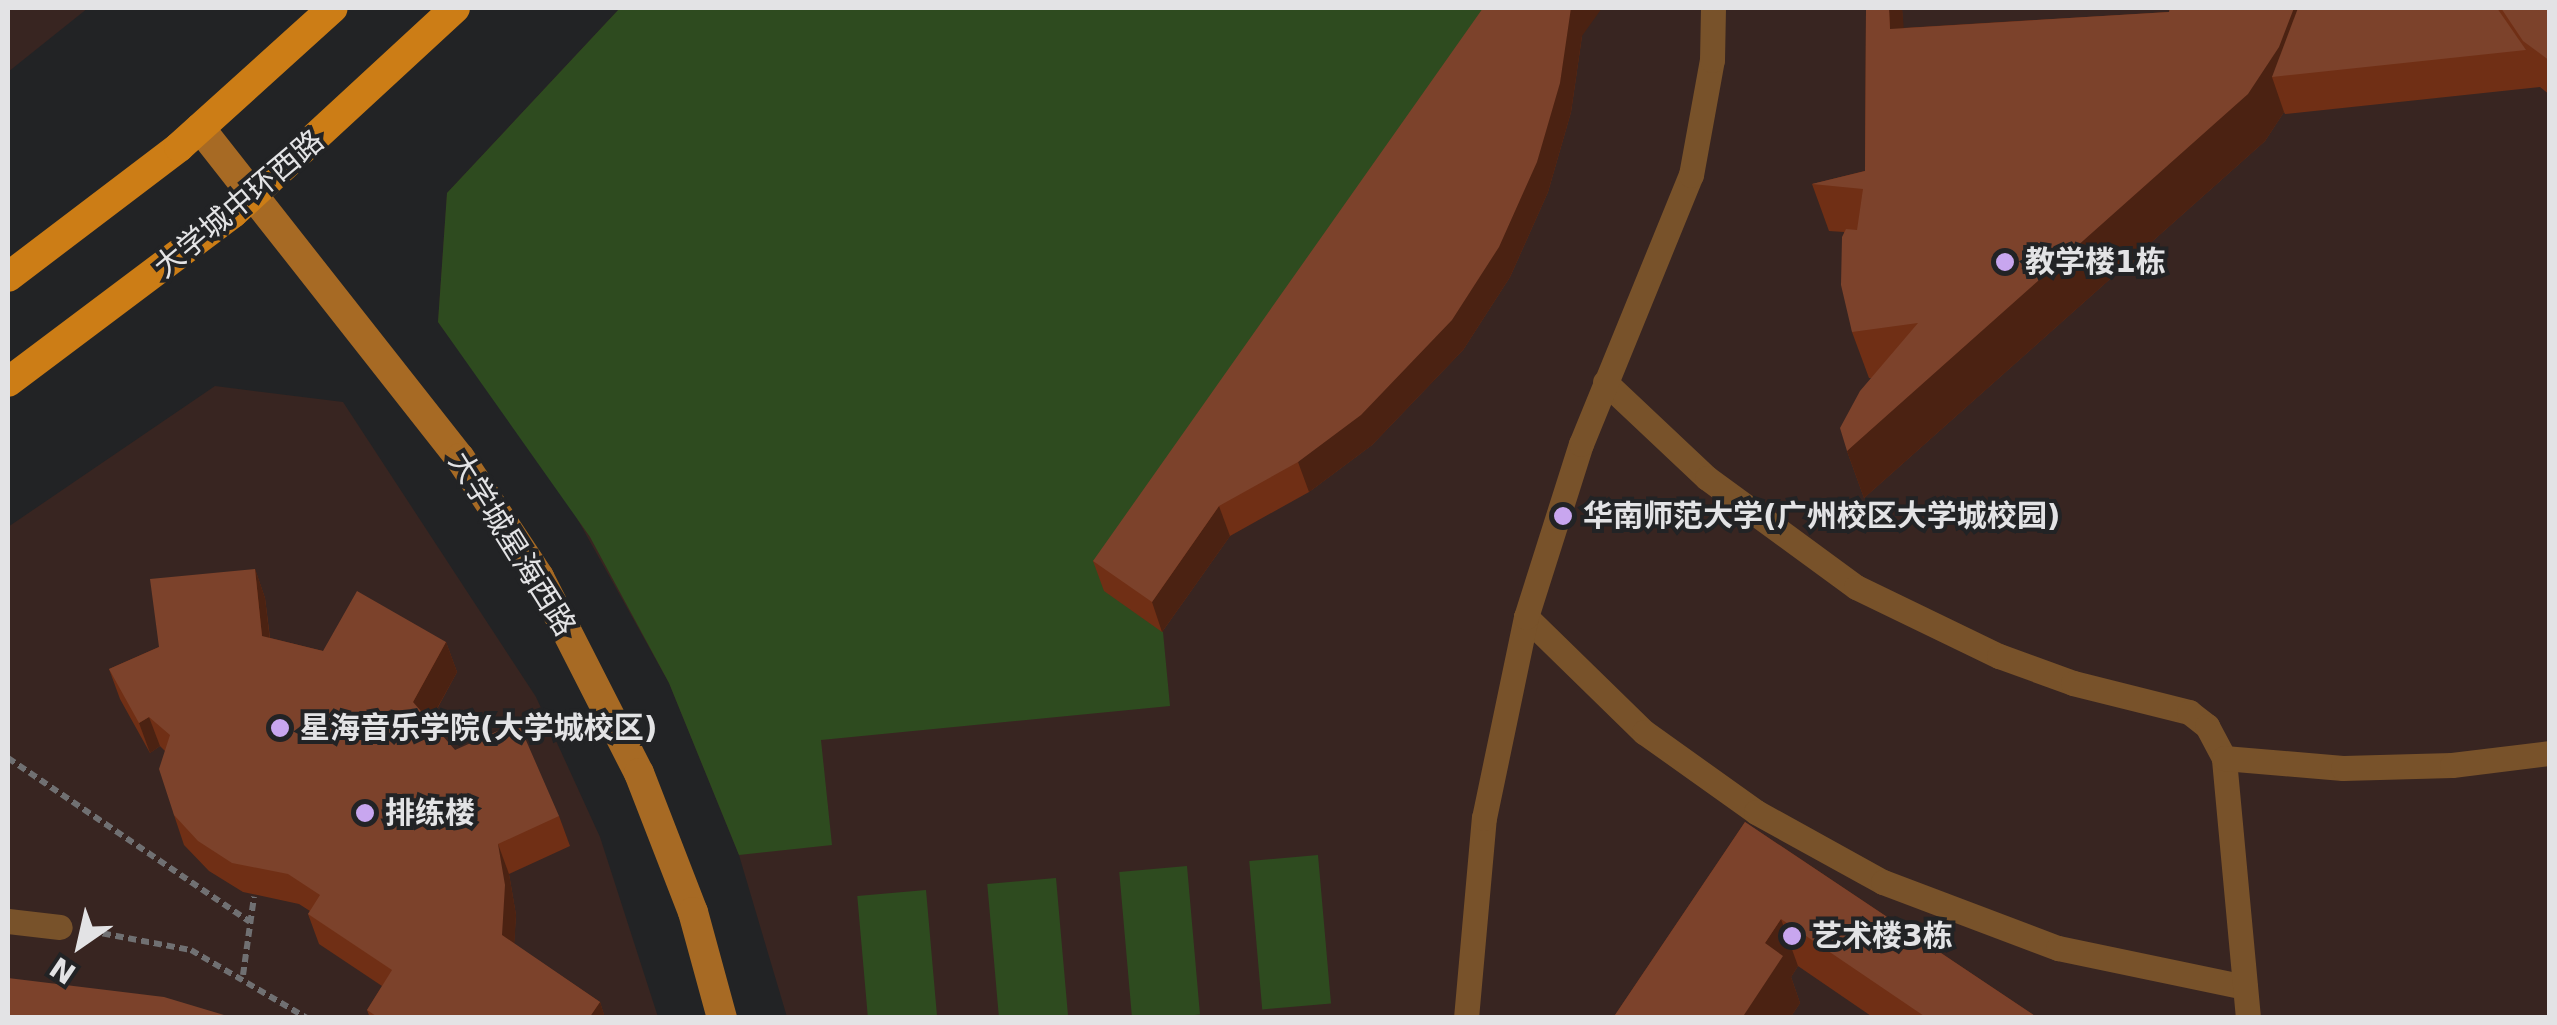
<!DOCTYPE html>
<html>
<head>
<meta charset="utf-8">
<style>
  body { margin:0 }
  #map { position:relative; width:2557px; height:1025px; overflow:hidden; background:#222325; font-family:"DejaVu Sans","Noto Sans SC",sans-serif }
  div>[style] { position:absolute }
  .education>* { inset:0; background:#382521 }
  .green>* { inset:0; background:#2e4b1f; transform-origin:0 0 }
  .path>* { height:6px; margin-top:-3px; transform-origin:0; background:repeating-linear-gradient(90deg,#707072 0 8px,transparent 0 13px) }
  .lane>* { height:25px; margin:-12.5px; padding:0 12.5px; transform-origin:12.5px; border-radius:12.5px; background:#78522a }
  .secondary>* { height:30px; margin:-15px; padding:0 15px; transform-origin:15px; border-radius:15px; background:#a76a24 }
  .primary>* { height:30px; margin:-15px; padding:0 15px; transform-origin:15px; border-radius:15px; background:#cc7d16 }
  .wall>* { inset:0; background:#702f15 }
  .shaded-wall>* { inset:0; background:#4b2212 }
  .building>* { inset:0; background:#7c422b }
  .dots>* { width:28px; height:28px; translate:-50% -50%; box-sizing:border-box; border:5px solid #222325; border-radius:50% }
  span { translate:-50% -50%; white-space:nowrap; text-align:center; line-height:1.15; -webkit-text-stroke:8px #222325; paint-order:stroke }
  .street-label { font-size:30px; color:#e3e3e5 }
  .poi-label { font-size:30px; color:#e3e3e5; font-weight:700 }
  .left { translate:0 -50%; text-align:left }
  .frame { position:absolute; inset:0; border:10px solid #e3e3e5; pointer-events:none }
  .north { position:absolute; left:30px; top:895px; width:100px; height:100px; -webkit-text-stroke:8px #222325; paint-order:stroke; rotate:214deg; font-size:28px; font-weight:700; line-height:40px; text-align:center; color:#e3e3e5 }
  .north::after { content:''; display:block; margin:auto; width:35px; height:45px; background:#e3e3e5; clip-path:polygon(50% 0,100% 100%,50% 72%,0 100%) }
</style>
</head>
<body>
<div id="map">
  <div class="education">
    <i style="clip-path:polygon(8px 8px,88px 8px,8px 72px)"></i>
    <i style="clip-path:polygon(620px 8px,2549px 8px,2549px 1017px,787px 1017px,739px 855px,669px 683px,564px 495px,438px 322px,447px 193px)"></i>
    <i style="clip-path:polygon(215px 386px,343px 402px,536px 697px,600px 837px,658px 1017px,8px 1018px,8px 527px)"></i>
  </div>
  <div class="green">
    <i style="clip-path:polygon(620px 8px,1515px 8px,1104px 590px,1163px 632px,1170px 706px,821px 740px,832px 845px,739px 855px,669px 683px,590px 537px,438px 322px,447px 193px)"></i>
    <i style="left:1318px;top:855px;width:149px;height:69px;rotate:85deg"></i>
    <i style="left:1187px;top:866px;width:149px;height:68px;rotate:85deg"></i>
    <i style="left:1056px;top:878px;width:140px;height:69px;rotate:85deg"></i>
    <i style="left:926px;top:890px;width:128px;height:69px;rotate:85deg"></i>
  </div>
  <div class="path">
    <i style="left:8px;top:758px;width:292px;rotate:34.1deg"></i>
    <i style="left:90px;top:931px;width:103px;rotate:10.7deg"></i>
    <i style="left:191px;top:950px;width:134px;rotate:30.4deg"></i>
    <i style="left:243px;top:975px;width:79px;rotate:-82deg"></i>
  </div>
  <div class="lane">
    <i style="left:1605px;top:382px;width:140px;rotate:43.3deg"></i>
    <i style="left:1707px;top:478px;width:185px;rotate:36.2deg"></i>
    <i style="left:1856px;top:587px;width:159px;rotate:25.8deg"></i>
    <i style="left:1999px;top:656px;width:79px;rotate:20deg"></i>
    <i style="left:2073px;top:683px;width:120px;rotate:14deg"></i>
    <i style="left:2189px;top:712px;width:23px;rotate:38deg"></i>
    <i style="left:2207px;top:726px;width:36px;rotate:62deg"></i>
    <i style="left:1526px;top:617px;width:165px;rotate:44.3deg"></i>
    <i style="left:1644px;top:732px;width:138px;rotate:35.5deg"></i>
    <i style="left:1756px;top:812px;width:145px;rotate:28.9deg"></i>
    <i style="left:1883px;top:882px;width:187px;rotate:20.7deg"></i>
    <i style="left:2058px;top:948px;width:191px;rotate:11.8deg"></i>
    <i style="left:8px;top:921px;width:52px;rotate:6.6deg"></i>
    <i style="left:1466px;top:1018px;width:201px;rotate:-84.9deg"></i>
    <i style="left:1484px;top:818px;width:205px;rotate:-78.2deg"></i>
    <i style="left:1526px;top:617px;width:182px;rotate:-72.4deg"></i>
    <i style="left:1581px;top:444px;width:291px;rotate:-67.8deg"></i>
    <i style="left:1691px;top:175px;width:117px;rotate:-79.7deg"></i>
    <i style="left:1712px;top:60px;width:52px;rotate:-88.9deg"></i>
    <i style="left:2248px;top:1018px;width:261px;rotate:-95.3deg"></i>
    <i style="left:2224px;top:758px;width:119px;rotate:4.8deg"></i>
    <i style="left:2343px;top:768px;width:109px;rotate:-1.6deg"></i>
    <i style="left:2452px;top:765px;width:99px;rotate:-7deg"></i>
  </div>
  <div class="secondary">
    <i style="left:200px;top:128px;width:420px;rotate:51.8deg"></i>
    <i style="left:460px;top:458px;width:143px;rotate:56.4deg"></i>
    <i style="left:539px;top:577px;width:220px;rotate:63deg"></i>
    <i style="left:639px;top:773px;width:149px;rotate:68.8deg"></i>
    <i style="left:693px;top:912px;width:110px;rotate:74.7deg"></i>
  </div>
  <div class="primary">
    <i style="left:8px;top:277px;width:215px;rotate:-37.2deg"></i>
    <i style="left:179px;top:147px;width:207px;rotate:-42.1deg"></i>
    <i style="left:8px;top:382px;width:281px;rotate:-36.9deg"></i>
    <i style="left:233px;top:213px;width:302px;rotate:-42.7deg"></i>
  </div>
  <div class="wall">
    <i style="clip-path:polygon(1866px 8px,1902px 8px,1903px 28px,2169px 12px,2170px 8px,2550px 8px,2550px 95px,2540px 87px,2285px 114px,2284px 112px,2265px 141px,1864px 498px,1847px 451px,1871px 378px,1869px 378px,1852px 332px,1844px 232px,1829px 231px,1812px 184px,1865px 171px)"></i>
    <i style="clip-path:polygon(1582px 36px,1571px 112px,1548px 192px,1510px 277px,1463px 350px,1372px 445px,1309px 492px,1230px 536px,1162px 632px,1104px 591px,1093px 561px)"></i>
    <i style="clip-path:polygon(255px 569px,265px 598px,270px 638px,323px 651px,446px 642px,457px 672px,430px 722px,455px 750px,559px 816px,570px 846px,509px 874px,516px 915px,514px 944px,600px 1002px,605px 1018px,370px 1018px,367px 1010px,382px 986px,319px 944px,308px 914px,310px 911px,299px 904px,243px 892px,209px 871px,184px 845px,174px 815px,165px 751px,160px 746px,150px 753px,120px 699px,109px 669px,159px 647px)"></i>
    <i style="clip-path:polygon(1745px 822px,2038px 1018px,1874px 1018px,1798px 966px,1791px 977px,1800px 1003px,1790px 1018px,1613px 1018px)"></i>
  </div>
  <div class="shaded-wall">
    <i style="clip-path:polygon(1571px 8px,1602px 8px,1582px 36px,1571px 112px,1548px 192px,1510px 277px,1463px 350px,1372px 445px,1309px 492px,1298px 462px)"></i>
    <i style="clip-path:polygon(1889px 8px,1902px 8px,1908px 75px,1890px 29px)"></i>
    <i style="clip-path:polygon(2294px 8px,2321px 8px,2272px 77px,2284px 112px,2265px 141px,1864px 498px,1847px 451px)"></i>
    <i style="clip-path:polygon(1219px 506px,1230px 536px,1162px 632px,1152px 602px)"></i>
    <i style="clip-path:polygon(255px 569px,265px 598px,273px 666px,262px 636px)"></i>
    <i style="clip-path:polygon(446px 642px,457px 672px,424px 732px,413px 702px)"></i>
    <i style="clip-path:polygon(149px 717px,160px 746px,150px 753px,139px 723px)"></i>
    <i style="clip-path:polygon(498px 844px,509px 874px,516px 915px,513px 965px,502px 935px)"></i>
    <i style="clip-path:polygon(1781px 919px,1798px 966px,1791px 977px,1800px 1003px,1790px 1018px,1742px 1018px,1765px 943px)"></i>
    <i style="clip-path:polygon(600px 1002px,605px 1018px,589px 1018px)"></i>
  </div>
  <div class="building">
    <i style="clip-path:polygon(1483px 8px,1571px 8px,1560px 83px,1537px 162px,1499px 247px,1452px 320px,1361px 415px,1298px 462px,1219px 506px,1152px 602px,1093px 561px)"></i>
    <i style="clip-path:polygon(1866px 8px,1889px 8px,1890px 29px,2169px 12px,2170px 8px,2294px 8px,2279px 47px,2248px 94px,1847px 451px,1840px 428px,1860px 391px,1918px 323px,1852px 332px,1841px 285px,1842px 237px,1846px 229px,1857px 230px,1863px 189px,1812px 184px,1865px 171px)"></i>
    <i style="clip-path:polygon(2298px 8px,2497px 8px,2526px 50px,2272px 77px)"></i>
    <i style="clip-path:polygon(2501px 8px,2550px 8px,2550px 61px,2523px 41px)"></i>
    <i style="clip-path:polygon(255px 569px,262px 636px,323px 651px,357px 591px,446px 642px,413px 702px,455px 750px,518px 722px,559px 816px,498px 844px,505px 885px,502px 935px,600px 1002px,589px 1018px,379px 1018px,367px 1010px,392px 970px,308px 914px,320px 895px,288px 874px,232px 863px,198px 841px,174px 815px,159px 769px,170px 735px,149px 717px,139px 723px,109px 669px,159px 647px,150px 579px)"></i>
    <i style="clip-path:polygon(1745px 822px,2038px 1018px,1927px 1018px,1781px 919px,1765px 943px,1783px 956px,1742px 1018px,1613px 1018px)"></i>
    <i style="clip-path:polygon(8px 978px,164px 997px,234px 1018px,8px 1018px)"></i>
  </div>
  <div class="dots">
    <i style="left:2005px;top:262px;background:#c8a6ef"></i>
    <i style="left:1563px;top:516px;background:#c8a6ef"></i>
    <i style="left:280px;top:728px;background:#c8a6ef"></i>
    <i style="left:365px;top:813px;background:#c8a6ef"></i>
    <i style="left:1792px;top:936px;background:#c8a6ef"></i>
  </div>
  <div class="street-label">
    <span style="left:239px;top:204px;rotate:-40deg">大学城中环西路</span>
    <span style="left:512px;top:544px;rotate:58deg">大学城星海西路</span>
  </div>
  <div class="poi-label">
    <span class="left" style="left:2025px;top:262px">教学楼1栋</span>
    <span class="left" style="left:1583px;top:516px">华南师范大学(广州校区大学城校园)</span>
    <span class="left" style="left:300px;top:728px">星海音乐学院(大学城校区)</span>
    <span class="left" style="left:385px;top:813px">排练楼</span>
    <span class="left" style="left:1812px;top:936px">艺术楼3栋</span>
  </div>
  <div class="frame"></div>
  <div class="north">N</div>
</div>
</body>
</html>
